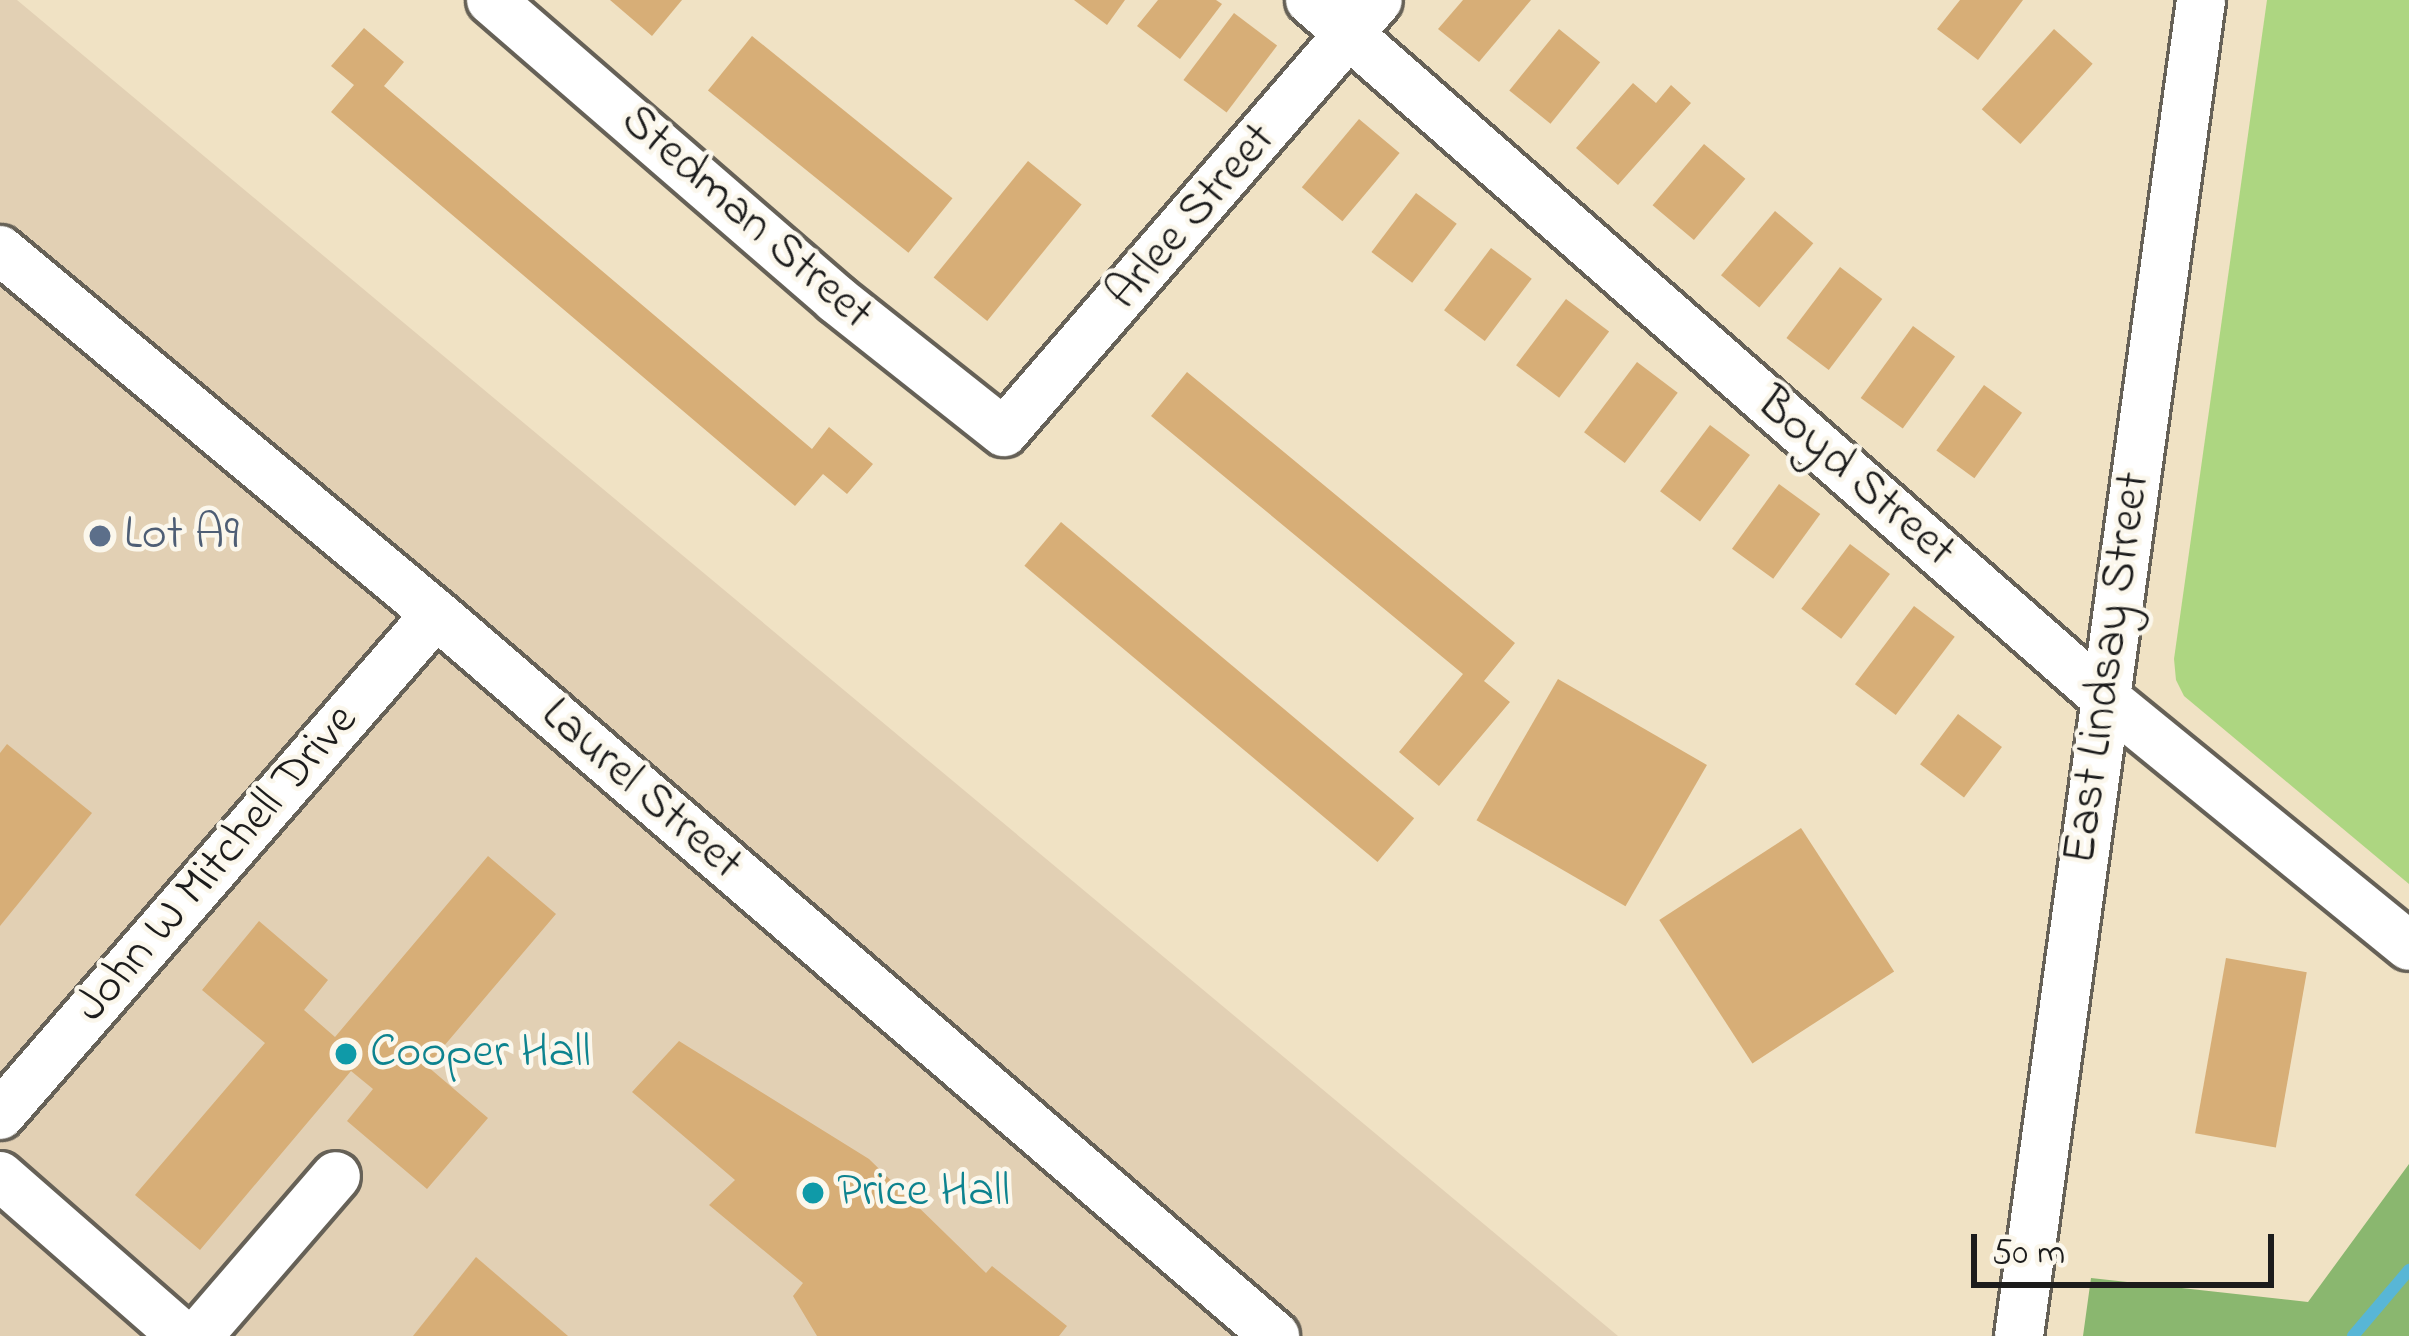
<!DOCTYPE html>
<html>
<head>
<meta charset="utf-8">
<style>
  body { margin:0 }
  #map { position:relative; width:2409px; height:1336px; overflow:hidden; background:#f0e2c4; font-family:"Indie Flower",sans-serif }
  div>[style] { position:absolute }
  .built>* { inset:0; background:#e2d0b4 }
  .green>* { inset:0; background:#add681 }
  .forest>* { inset:0; background:#8ab76f }
  .stream>* { height:12px; margin:-6px; padding:0 6px; transform-origin:6px; border-radius:6px; background:#58b6d6 }
  .building>* { inset:0; background:#d7ae77; transform-origin:0 0 }
  .roads { filter:drop-shadow(3px 0 #666157) drop-shadow(-3px 0 #666157) drop-shadow(0 3px #666157) drop-shadow(0 -3px #666157) }
  .minor>* { height:48px; margin:-24px; padding:0 24px; transform-origin:24px; border-radius:24px; background:#fff }
  .dots>* { width:33px; height:33px; translate:-50% -50%; box-sizing:border-box; border:6px solid #fbf7ec; border-radius:50% }
  span { translate:-50% -50%; white-space:nowrap; text-align:center; line-height:1.15; -webkit-text-stroke:9px #fbf7ec; paint-order:stroke }
  .street-label { font-size:48px; color:#1c1c1c }
  .service-label { font-size:48px; color:#4e5e75 }
  .left { translate:0 -50%; text-align:left }
  .culture-label { font-size:48px; color:#0d838f }
  .scale { position:absolute; left:1971px; top:1234px; width:303px; height:54px; box-sizing:border-box; border:6px solid #1c1c1c; border-top:0; padding-left:15px; font-size:36px; line-height:42px; white-space:nowrap; color:#1c1c1c; -webkit-text-stroke:9px #fbf7ec; paint-order:stroke }
</style>
</head>
<body>
<div id="map">
  <div class="built">
    <i style="clip-path:polygon(0 0,17px 0,1618px 1336px,0 1336px)"></i>
  </div>
  <div class="green">
    <i style="clip-path:polygon(2267px 0,2409px 0,2409px 884px,2184px 696px,2176px 680px,2174px 659px)"></i>
  </div>
  <div class="forest">
    <i style="clip-path:polygon(2409px 1164px,2409px 1336px,2083px 1336px,2091px 1278px,2308px 1302px)"></i>
  </div>
  <div class="stream">
    <i style="left:2353px;top:1336px;width:87px;rotate:-49.7deg"></i>
  </div>
  <div class="building">
    <i style="clip-path:polygon(610px 0,682px 0,652px 36px)"></i>
    <i style="clip-path:polygon(1074px 0,1125px 0,1107px 25px)"></i>
    <i style="clip-path:polygon(1158px 0,1216px 0,1222px 4px,1180px 59px,1137px 26px)"></i>
    <i style="clip-path:polygon(1463px 0,1531px 0,1479px 62px,1438px 29px)"></i>
    <i style="clip-path:polygon(1960px 0,2023px 0,1978px 60px,1937px 29px)"></i>
    <i style="left:1234px;top:13px;width:54px;height:84px;rotate:37deg"></i>
    <i style="clip-path:polygon(364px 28px,404px 62px,384px 86px,812px 449px,829px 427px,873px 464px,847px 494px,823px 474px,795px 506px,331px 112px,354px 85px,331px 66px)"></i>
    <i style="left:1559px;top:29px;width:53px;height:79px;rotate:39deg"></i>
    <i style="left:2054px;top:29px;width:52px;height:108px;rotate:42deg"></i>
    <i style="left:752px;top:36px;width:258px;height:70px;rotate:39deg"></i>
    <i style="clip-path:polygon(1633px 83px,1656px 103px,1671px 85px,1691px 103px,1618px 185px,1576px 148px)"></i>
    <i style="left:1359px;top:119px;width:53px;height:89px;rotate:40deg"></i>
    <i style="left:1704px;top:144px;width:54px;height:80px;rotate:40deg"></i>
    <i style="left:1028px;top:161px;width:69px;height:150px;rotate:39deg"></i>
    <i style="left:1416px;top:193px;width:51px;height:74px;rotate:37deg"></i>
    <i style="left:1775px;top:211px;width:50px;height:84px;rotate:40deg"></i>
    <i style="left:1491px;top:248px;width:51px;height:78px;rotate:37deg"></i>
    <i style="left:1840px;top:267px;width:53px;height:89px;rotate:37deg"></i>
    <i style="left:1566px;top:299px;width:54px;height:83px;rotate:37deg"></i>
    <i style="left:1913px;top:326px;width:52px;height:89px;rotate:36deg"></i>
    <i style="left:1637px;top:362px;width:51px;height:88px;rotate:37deg"></i>
    <i style="clip-path:polygon(1187px 372px,1515px 643px,1484px 681px,1510px 702px,1439px 786px,1399px 752px,1463px 674px,1151px 416px)"></i>
    <i style="left:1984px;top:385px;width:47px;height:81px;rotate:36deg"></i>
    <i style="left:1710px;top:425px;width:50px;height:83px;rotate:37deg"></i>
    <i style="left:1779px;top:484px;width:51px;height:80px;rotate:36deg"></i>
    <i style="left:1061px;top:522px;width:461px;height:57px;rotate:40deg"></i>
    <i style="left:1850px;top:544px;width:50px;height:81px;rotate:37deg"></i>
    <i style="left:1914px;top:606px;width:51px;height:98px;rotate:37deg"></i>
    <i style="left:1558px;top:679px;width:172px;height:163px;rotate:30deg"></i>
    <i style="left:1958px;top:714px;width:55px;height:63px;rotate:37deg"></i>
    <i style="clip-path:polygon(7px 744px,92px 813px,0 926px,0 753px)"></i>
    <i style="left:1801px;top:828px;width:171px;height:169px;rotate:57deg"></i>
    <i style="clip-path:polygon(488px 856px,556px 914px,427px 1066px,488px 1118px,427px 1189px,347px 1121px,373px 1089px,351px 1071px,200px 1250px,135px 1195px,265px 1043px,202px 990px,259px 921px,328px 980px,304px 1010px,335px 1037px)"></i>
    <i style="left:2226px;top:958px;width:82px;height:178px;rotate:10deg"></i>
    <i style="clip-path:polygon(679px 1041px,869px 1159px,986px 1273px,992px 1266px,1067px 1326px,1059px 1336px,817px 1336px,793px 1296px,803px 1283px,709px 1205px,735px 1180px,632px 1092px)"></i>
    <i style="clip-path:polygon(476px 1257px,568px 1336px,413px 1336px)"></i>
  </div>
  <div class="roads">
    <div class="minor">
      <i style="left:491px;top:0;width:457px;rotate:40.9deg"></i>
      <i style="left:836px;top:299px;width:214px;rotate:38.4deg"></i>
      <i style="left:1004px;top:432px;width:571px;rotate:-49.12deg"></i>
      <i style="left:1310px;top:0;width:1058px;rotate:41.28deg"></i>
      <i style="left:2105px;top:698px;width:392px;rotate:39.2deg"></i>
      <i style="left:0;top:250px;width:568px;rotate:39.86deg"></i>
      <i style="left:436px;top:614px;width:1107px;rotate:40.71deg"></i>
      <i style="left:0;top:1115px;width:664px;rotate:-48.97deg"></i>
      <i style="left:0;top:1176px;width:243px;rotate:41.2deg"></i>
      <i style="left:198px;top:1336px;width:211px;rotate:-49.2deg"></i>
      <i style="left:2019px;top:1336px;width:1348px;rotate:-82.24deg"></i>
    </div>
  </div>
  <div class="dots">
    <i style="left:100px;top:536px;background:#5c6f8a"></i>
    <i style="left:346px;top:1054px;background:#0f9aa8"></i>
    <i style="left:813px;top:1193px;background:#0f9aa8"></i>
  </div>
  <div class="street-label">
    <span style="left:1192px;top:217px;rotate:-49deg">Arlee Street</span>
    <span style="left:746px;top:218px;rotate:41deg">Stedman Street</span>
    <span style="left:1855px;top:478px;rotate:41deg">Boyd Street</span>
    <span style="left:2108px;top:668px;rotate:-82deg">East Lindsay Street</span>
    <span style="left:641px;top:790px;rotate:41deg">Laurel Street</span>
    <span style="left:217px;top:864px;rotate:-49deg">John W Mitchell Drive</span>
  </div>
  <div class="service-label">
    <span class="left" style="left:124px;top:536px">Lot A9</span>
  </div>
  <div class="culture-label">
    <span class="left" style="left:370px;top:1054px">Cooper Hall</span>
    <span class="left" style="left:837px;top:1193px">Price Hall</span>
  </div>
  <div class="scale">50 m</div>
</div>
</body>
</html>
